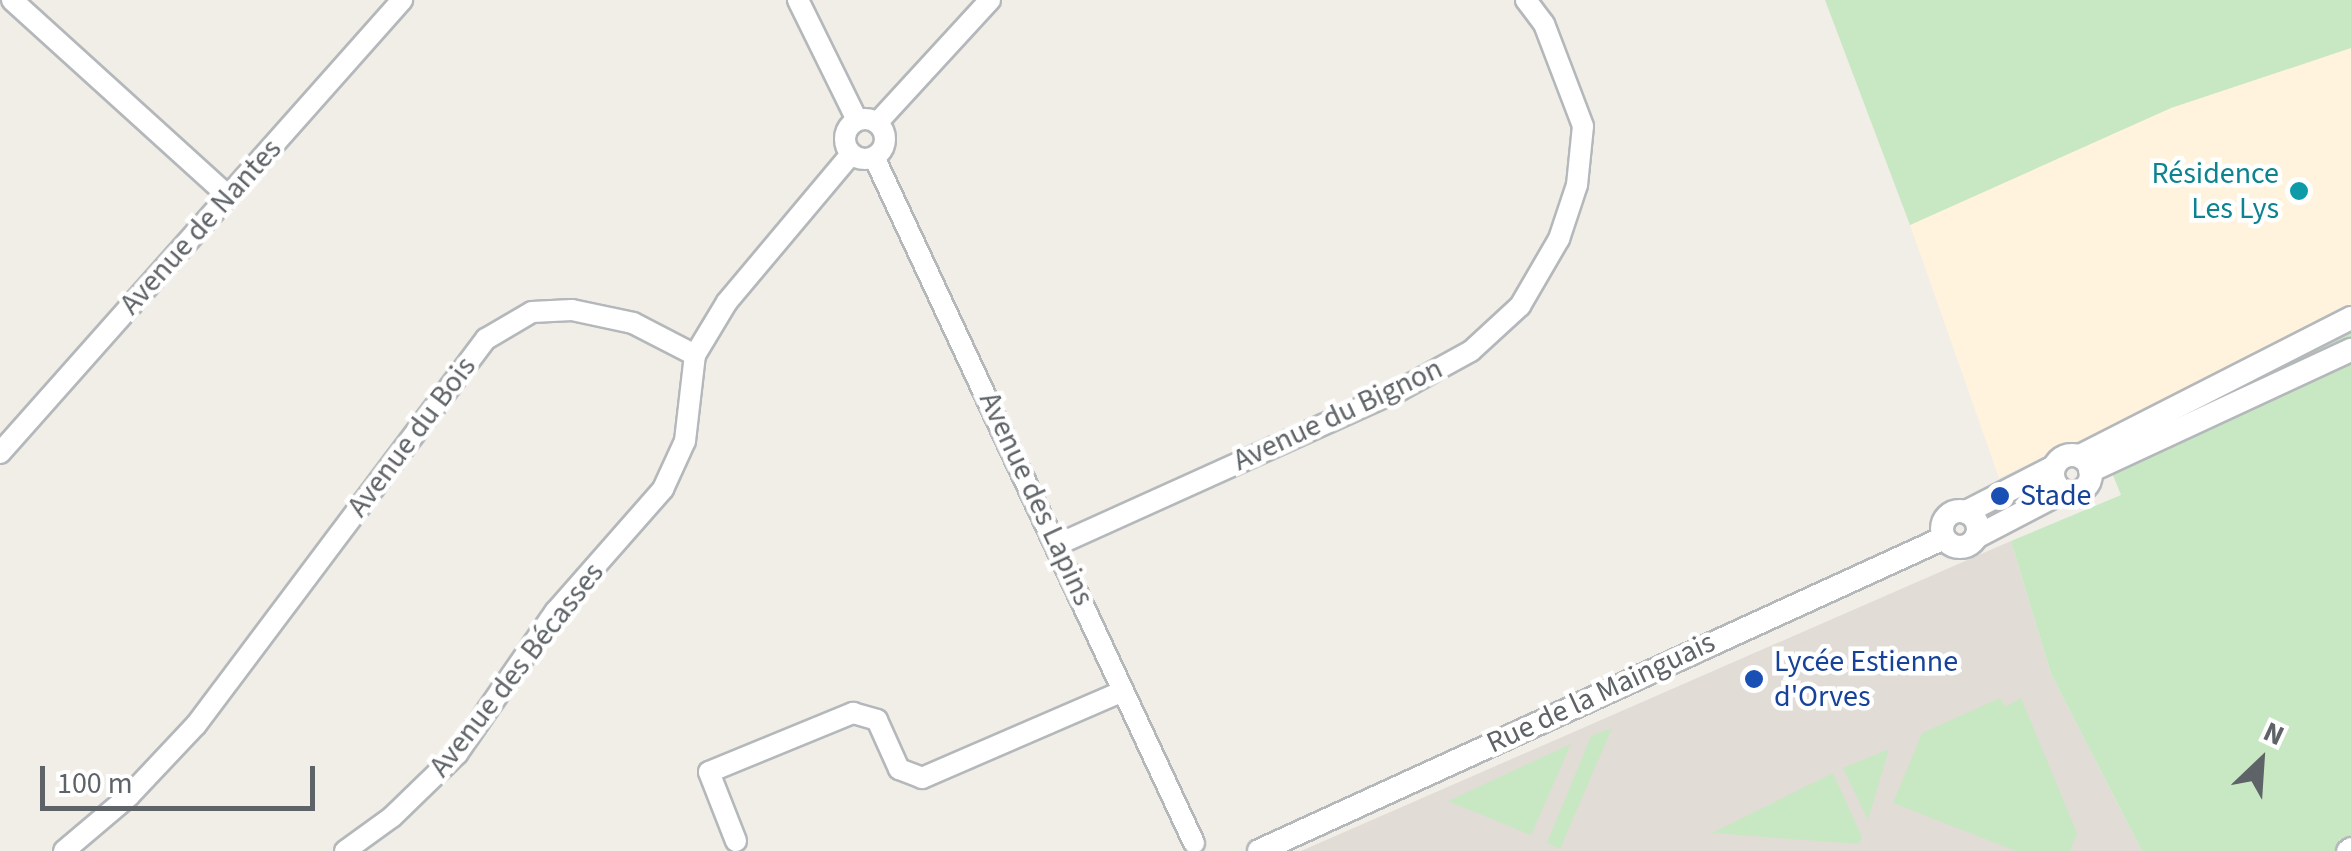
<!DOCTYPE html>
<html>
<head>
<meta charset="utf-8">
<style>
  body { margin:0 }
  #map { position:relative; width:2351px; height:851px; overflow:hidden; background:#f1ede7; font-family:"Source Sans 3",sans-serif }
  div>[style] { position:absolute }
  .commercial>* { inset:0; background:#fff3de }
  .education>* { inset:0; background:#e1dcd5 }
  .green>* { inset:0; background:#c8e8c3 }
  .roads { filter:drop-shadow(2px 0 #b4b8bb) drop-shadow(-2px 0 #b4b8bb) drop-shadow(0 2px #b4b8bb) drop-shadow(0 -2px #b4b8bb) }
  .minor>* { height:20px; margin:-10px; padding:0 10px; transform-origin:10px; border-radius:10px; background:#fff }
  .minor>.ring { margin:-10px; padding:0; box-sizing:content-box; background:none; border:20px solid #fff; border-radius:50% }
  .tertiary>* { height:22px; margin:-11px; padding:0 11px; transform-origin:11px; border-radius:11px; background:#fff }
  .tertiary>.ring { margin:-11px; padding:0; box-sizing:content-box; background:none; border:22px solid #fff; border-radius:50% }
  .dots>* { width:28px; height:28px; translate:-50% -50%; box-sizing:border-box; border:5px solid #fff; border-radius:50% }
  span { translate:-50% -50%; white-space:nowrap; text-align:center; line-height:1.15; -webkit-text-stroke:9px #fff; paint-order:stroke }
  .culture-label { font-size:30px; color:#0d838f }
  .right { translate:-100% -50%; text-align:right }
  .street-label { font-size:30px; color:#5e6367 }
  .transit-label { font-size:30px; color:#164399 }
  .left { translate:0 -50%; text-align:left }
  .north { position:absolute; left:2211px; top:711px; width:100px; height:100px; -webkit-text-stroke:8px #fff; paint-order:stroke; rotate:25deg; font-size:28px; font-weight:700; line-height:40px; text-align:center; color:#5e6367 }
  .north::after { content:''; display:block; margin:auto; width:35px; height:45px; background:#5e6367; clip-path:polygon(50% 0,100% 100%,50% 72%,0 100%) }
  .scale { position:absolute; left:40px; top:766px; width:275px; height:45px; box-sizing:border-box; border:5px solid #5e6367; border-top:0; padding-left:12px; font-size:30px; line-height:35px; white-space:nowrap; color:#5e6367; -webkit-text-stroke:8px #fff; paint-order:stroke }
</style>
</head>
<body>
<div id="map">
  <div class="commercial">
    <i style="clip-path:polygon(2351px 48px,2351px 313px,1999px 478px,1910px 225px,2171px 108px)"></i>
  </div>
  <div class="education">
    <i style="clip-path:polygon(2011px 541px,2051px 674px,2142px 851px,1301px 851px)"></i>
  </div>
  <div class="green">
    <i style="clip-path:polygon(1825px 0,2351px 0,2351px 48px,2171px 108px,1910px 225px)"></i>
    <i style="clip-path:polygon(2351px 313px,2351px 851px,2142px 851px,2051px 674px,2011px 541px,2121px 495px,2097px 436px)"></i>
    <i style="clip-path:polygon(2000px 698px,2005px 707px,2021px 698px,2077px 833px,2070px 851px,2016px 851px,1893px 803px,1922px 733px)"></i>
    <i style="clip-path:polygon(1612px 728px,1560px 849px,1547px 843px,1591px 736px)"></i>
    <i style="clip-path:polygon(1571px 744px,1531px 835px,1448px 801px)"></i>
    <i style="clip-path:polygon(1889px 749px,1868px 820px,1843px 768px)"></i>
    <i style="clip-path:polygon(1833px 773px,1862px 837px,1859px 844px,1712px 833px)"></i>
  </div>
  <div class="roads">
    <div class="minor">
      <i style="left:12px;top:0;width:293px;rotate:42.2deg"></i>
      <i style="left:798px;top:0;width:134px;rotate:63.8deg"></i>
      <i class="ring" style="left:845px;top:119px;width:20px;height:20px"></i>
      <i style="left:877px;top:123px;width:167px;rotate:-47.4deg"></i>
      <i style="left:874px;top:157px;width:757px;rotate:64.99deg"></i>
      <i style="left:0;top:453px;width:606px;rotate:-48.41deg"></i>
      <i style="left:1059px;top:544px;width:374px;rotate:-24.3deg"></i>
      <i style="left:1400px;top:390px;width:81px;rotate:-28.8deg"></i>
      <i style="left:1471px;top:351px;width:67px;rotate:-42.6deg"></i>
      <i style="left:1520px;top:306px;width:78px;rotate:-59.8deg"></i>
      <i style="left:1559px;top:239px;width:57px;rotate:-71.6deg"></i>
      <i style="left:1577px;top:185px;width:59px;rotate:-84.2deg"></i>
      <i style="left:1583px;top:126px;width:109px;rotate:-110.9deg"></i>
      <i style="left:1544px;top:24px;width:30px;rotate:-127deg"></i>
      <i style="left:736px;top:841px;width:74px;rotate:-111.4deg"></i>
      <i style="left:709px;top:772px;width:156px;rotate:-22.3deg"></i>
      <i style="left:853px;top:713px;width:25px;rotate:16deg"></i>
      <i style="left:877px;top:720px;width:54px;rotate:65.8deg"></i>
      <i style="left:899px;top:769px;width:25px;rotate:21deg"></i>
      <i style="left:922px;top:778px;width:219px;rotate:-23.4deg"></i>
      <i style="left:64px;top:851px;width:85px;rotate:-40.2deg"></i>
      <i style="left:129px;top:796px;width:98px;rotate:-46.7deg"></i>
      <i style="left:196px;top:725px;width:483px;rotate:-53.1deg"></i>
      <i style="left:486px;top:339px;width:53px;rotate:-30.4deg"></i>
      <i style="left:532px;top:312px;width:40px;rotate:-2.9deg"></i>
      <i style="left:572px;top:310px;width:62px;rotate:12deg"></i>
      <i style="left:633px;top:323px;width:70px;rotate:27.3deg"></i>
      <i style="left:695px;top:355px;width:62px;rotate:-58.9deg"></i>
      <i style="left:727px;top:302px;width:193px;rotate:-50deg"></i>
      <i style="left:345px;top:851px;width:58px;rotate:-35.9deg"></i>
      <i style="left:392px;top:817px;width:91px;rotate:-44.1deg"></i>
      <i style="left:457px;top:754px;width:173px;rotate:-55.4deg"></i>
      <i style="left:555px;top:612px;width:164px;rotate:-48.7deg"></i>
      <i style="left:663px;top:489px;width:53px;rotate:-65.4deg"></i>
      <i style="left:685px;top:441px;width:87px;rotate:-83.4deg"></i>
      <i style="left:2347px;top:851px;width:5px;rotate:-37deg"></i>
    </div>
    <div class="tertiary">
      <i class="ring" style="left:2053px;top:455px;width:16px;height:16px"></i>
      <i style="left:2080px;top:456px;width:304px;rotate:-27deg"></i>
      <i style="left:2090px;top:471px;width:288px;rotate:-24.9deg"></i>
      <i class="ring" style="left:1942px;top:511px;width:14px;height:14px"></i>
      <i style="left:1966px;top:512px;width:99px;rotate:-27.1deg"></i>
      <i style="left:1976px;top:537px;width:99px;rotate:-27.6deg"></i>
      <i style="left:1259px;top:851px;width:753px;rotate:-24.56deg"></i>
    </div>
  </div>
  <div class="dots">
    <i style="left:2299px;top:191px;background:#0f9aa8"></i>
    <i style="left:2000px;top:496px;background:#1a4fb4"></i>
    <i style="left:1754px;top:679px;background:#1a4fb4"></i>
  </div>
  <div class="culture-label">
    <span class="right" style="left:2279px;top:191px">Résidence<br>Les Lys</span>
  </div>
  <div class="street-label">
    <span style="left:201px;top:227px;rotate:-48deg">Avenue de Nantes</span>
    <span style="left:1338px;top:415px;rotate:-25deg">Avenue du Bignon</span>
    <span style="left:412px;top:437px;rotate:-53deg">Avenue du Bois</span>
    <span style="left:1036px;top:499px;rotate:65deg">Avenue des Lapins</span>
    <span style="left:517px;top:670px;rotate:-52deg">Avenue des Bécasses</span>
    <span style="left:1601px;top:693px;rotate:-25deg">Rue de la Mainguais</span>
  </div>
  <div class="transit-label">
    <span class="left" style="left:2020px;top:496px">Stade</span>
    <span class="left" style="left:1774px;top:679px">Lycée Estienne<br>d'Orves</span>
  </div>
  <div class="north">N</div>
  <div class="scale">100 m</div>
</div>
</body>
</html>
